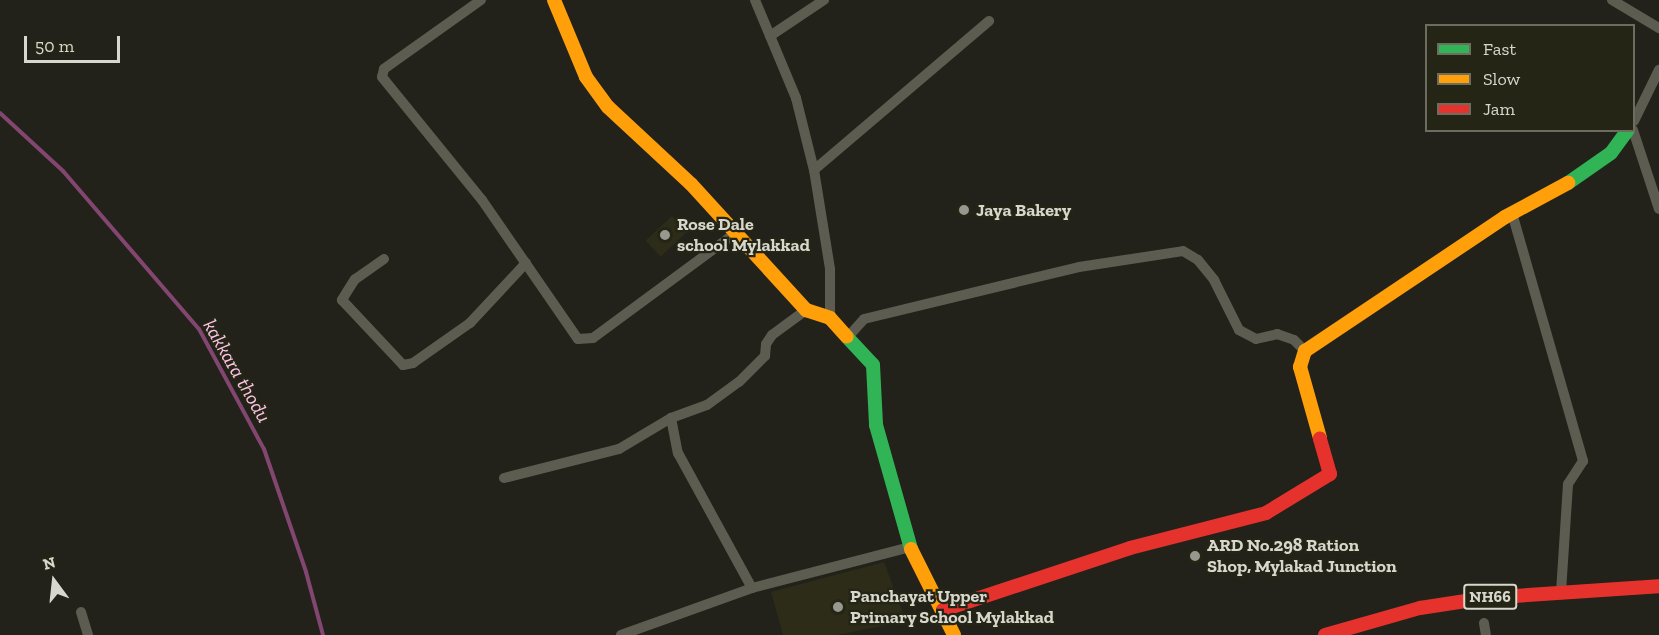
<!DOCTYPE html>
<html>
<head>
<meta charset="utf-8">
<style>
  body { margin:0 }
  #map { position:relative; width:1659px; height:635px; overflow:hidden; background:#22221a; font-family:"Zilla Slab",serif }
  div>[style] { position:absolute }
  .built>* { inset:0; background:#2d2c19; transform-origin:0 0 }
  .stream>* { height:4px; margin:-2px; padding:0 2px; transform-origin:2px; border-radius:2px; background:#824670 }
  .street>* { height:10px; margin:-5px; padding:0 5px; transform-origin:5px; border-radius:5px; background:#5d5c50 }
  .fast>* { height:14px; margin:-7px; padding:0 7px; transform-origin:7px; border-radius:7px; background:#30b455 }
  .slow>* { height:14px; margin:-7px; padding:0 7px; transform-origin:7px; border-radius:7px; background:#ff9f0a }
  .jam>* { height:14px; margin:-7px; padding:0 7px; transform-origin:7px; border-radius:7px; background:#e5322d }
  .dots>* { width:16px; height:16px; translate:-50% -50%; box-sizing:border-box; border:3px solid #252516; border-radius:50% }
  span { translate:-50% -50%; white-space:nowrap; text-align:center; line-height:1.15; -webkit-text-stroke:4.5px #252516; paint-order:stroke }
  .shield-label span { padding:2px 4px; background:#252516; border:2px solid; border-radius:4px; -webkit-text-stroke-width:0 }
  .shield-label { font-size:16px; color:#d8d7ce; font-weight:700 }
  .poi-label { font-size:18px; color:#d8d7ce; font-weight:700 }
  .left { translate:0 -50%; text-align:left }
  .water-label { font-size:20px; color:#fec5eb; font-style:italic }
  .legend { position:absolute; left:1425px; top:24px; width:210px; height:108px; box-sizing:border-box; background:#252516; border:2px solid #6d6c60; margin:0; padding:8px 10px; list-style:none; font-size:18px; color:#d8d7ce }
  .legend li { display:flex; align-items:center; gap:12px; height:30px }
  .legend b { width:30px; border:2px solid #6d6c60 }
  .north { position:absolute; left:24px; top:551px; width:60px; height:60px; -webkit-text-stroke:4px #252516; paint-order:stroke; rotate:345deg; font-size:16px; font-weight:700; line-height:24px; text-align:center; color:#d8d7ce }
  .north::after { content:''; display:block; margin:auto; width:21px; height:27px; background:#d8d7ce; clip-path:polygon(50% 0,100% 100%,50% 72%,0 100%) }
  .scale { position:absolute; left:24px; top:36px; width:96px; height:27px; box-sizing:border-box; border:3px solid #d8d7ce; border-top:0; padding-left:8px; font-size:18px; line-height:21px; white-space:nowrap; color:#d8d7ce; -webkit-text-stroke:4px #252516; paint-order:stroke }
</style>
</head>
<body>
<div id="map">
  <div class="built">
    <i style="left:672px;top:216px;width:22px;height:36px;rotate:47deg"></i>
    <i style="clip-path:polygon(884px 562px,906px 621px,837px 635px,783px 635px,771px 592px)"></i>
  </div>
  <div class="stream">
    <i style="left:0;top:113px;width:86px;rotate:42.6deg"></i>
    <i style="left:63px;top:171px;width:208px;rotate:49.3deg"></i>
    <i style="left:199px;top:329px;width:136px;rotate:61.6deg"></i>
    <i style="left:264px;top:449px;width:130px;rotate:71.1deg"></i>
    <i style="left:306px;top:572px;width:65px;rotate:74.9deg"></i>
  </div>
  <div class="street">
    <i style="left:481px;top:0;width:119px;rotate:144.6deg"></i>
    <i style="left:384px;top:69px;width:8px;rotate:104deg"></i>
    <i style="left:382px;top:77px;width:159px;rotate:50.9deg"></i>
    <i style="left:482px;top:200px;width:169px;rotate:55.4deg"></i>
    <i style="left:578px;top:339px;width:15px;rotate:-4deg"></i>
    <i style="left:593px;top:338px;width:179px;rotate:-36.4deg"></i>
    <i style="left:755px;top:0;width:106px;rotate:67.3deg"></i>
    <i style="left:796px;top:98px;width:74px;rotate:76deg"></i>
    <i style="left:814px;top:170px;width:100px;rotate:80.8deg"></i>
    <i style="left:830px;top:269px;width:49px;rotate:90deg"></i>
    <i style="left:1612px;top:0;width:55px;rotate:30.8deg"></i>
    <i style="left:770px;top:36px;width:65px;rotate:-33.7deg"></i>
    <i style="left:1634px;top:121px;width:57px;rotate:-63.9deg"></i>
    <i style="left:1633px;top:130px;width:83px;rotate:71.8deg"></i>
    <i style="left:814px;top:170px;width:230px;rotate:-40.4deg"></i>
    <i style="left:1512px;top:213px;width:258px;rotate:74deg"></i>
    <i style="left:1583px;top:461px;width:27px;rotate:123deg"></i>
    <i style="left:1568px;top:484px;width:108px;rotate:93.7deg"></i>
    <i style="left:384px;top:259px;width:35px;rotate:145deg"></i>
    <i style="left:355px;top:279px;width:25px;rotate:122deg"></i>
    <i style="left:342px;top:300px;width:89px;rotate:46.8deg"></i>
    <i style="left:403px;top:365px;width:10px;rotate:-11deg"></i>
    <i style="left:413px;top:363px;width:70px;rotate:-35.1deg"></i>
    <i style="left:470px;top:323px;width:82px;rotate:-47deg"></i>
    <i style="left:847px;top:338px;width:25px;rotate:-48deg"></i>
    <i style="left:864px;top:319px;width:221px;rotate:-13.6deg"></i>
    <i style="left:1079px;top:267px;width:105px;rotate:-8.7deg"></i>
    <i style="left:1183px;top:251px;width:17px;rotate:31deg"></i>
    <i style="left:1198px;top:260px;width:26px;rotate:51deg"></i>
    <i style="left:1214px;top:280px;width:56px;rotate:63.4deg"></i>
    <i style="left:1239px;top:330px;width:19px;rotate:28deg"></i>
    <i style="left:1256px;top:339px;width:22px;rotate:-13deg"></i>
    <i style="left:1277px;top:334px;width:18px;rotate:19deg"></i>
    <i style="left:1294px;top:340px;width:16px;rotate:45deg"></i>
    <i style="left:671px;top:418px;width:38px;rotate:-20deg"></i>
    <i style="left:707px;top:405px;width:39px;rotate:-36deg"></i>
    <i style="left:739px;top:382px;width:37px;rotate:-45deg"></i>
    <i style="left:765px;top:356px;width:12px;rotate:-85deg"></i>
    <i style="left:766px;top:344px;width:11px;rotate:-56deg"></i>
    <i style="left:772px;top:335px;width:42px;rotate:-36.3deg"></i>
    <i style="left:504px;top:478px;width:119px;rotate:-14.2deg"></i>
    <i style="left:619px;top:449px;width:61px;rotate:-30.8deg"></i>
    <i style="left:671px;top:418px;width:36px;rotate:79deg"></i>
    <i style="left:678px;top:453px;width:154px;rotate:61.3deg"></i>
    <i style="left:81px;top:612px;width:24px;rotate:73deg"></i>
    <i style="left:1484px;top:623px;width:12px;rotate:81deg"></i>
    <i style="left:621px;top:635px;width:139px;rotate:-19.7deg"></i>
    <i style="left:752px;top:588px;width:163px;rotate:-14.5deg"></i>
  </div>
  <div class="fast">
    <i style="left:1568px;top:183px;width:52px;rotate:-34.9deg"></i>
    <i style="left:1611px;top:153px;width:29px;rotate:-54deg"></i>
    <i style="left:847px;top:337px;width:38px;rotate:47deg"></i>
    <i style="left:873px;top:365px;width:60px;rotate:87.1deg"></i>
    <i style="left:876px;top:425px;width:129px;rotate:74.2deg"></i>
  </div>
  <div class="slow">
    <i style="left:554px;top:0;width:83px;rotate:67.4deg"></i>
    <i style="left:586px;top:77px;width:37px;rotate:54deg"></i>
    <i style="left:608px;top:107px;width:113px;rotate:42.9deg"></i>
    <i style="left:691px;top:184px;width:171px;rotate:47.6deg"></i>
    <i style="left:806px;top:310px;width:25px;rotate:18deg"></i>
    <i style="left:830px;top:318px;width:25px;rotate:48deg"></i>
    <i style="left:1320px;top:438px;width:74px;rotate:-105.7deg"></i>
    <i style="left:1300px;top:367px;width:17px;rotate:-73deg"></i>
    <i style="left:1305px;top:351px;width:241px;rotate:-33.8deg"></i>
    <i style="left:1505px;top:217px;width:72px;rotate:-28.4deg"></i>
    <i style="left:911px;top:549px;width:96px;rotate:63.4deg"></i>
  </div>
  <div class="jam">
    <i style="left:943px;top:610px;width:197px;rotate:-18.3deg"></i>
    <i style="left:1130px;top:548px;width:140px;rotate:-14.4deg"></i>
    <i style="left:1266px;top:513px;width:75px;rotate:-31.4deg"></i>
    <i style="left:1330px;top:474px;width:37px;rotate:-106deg"></i>
    <i style="left:1325px;top:635px;width:99px;rotate:-15.9deg"></i>
    <i style="left:1420px;top:608px;width:66px;rotate:-8.7deg"></i>
    <i style="left:1485px;top:598px;width:174px;rotate:-3.9deg"></i>
  </div>
  <div class="dots">
    <i style="left:964px;top:210px;background:#98988f"></i>
    <i style="left:665px;top:235px;background:#98988f"></i>
    <i style="left:1195px;top:556px;background:#98988f"></i>
    <i style="left:838px;top:607px;background:#98988f"></i>
  </div>
  <div class="shield-label">
    <span style="left:1490px;top:597px">NH66</span>
  </div>
  <div class="poi-label">
    <span class="left" style="left:976px;top:210px">Jaya Bakery</span>
    <span class="left" style="left:677px;top:235px">Rose Dale<br>school Mylakkad</span>
    <span class="left" style="left:1207px;top:556px">ARD No.298 Ration<br>Shop, Mylakad Junction</span>
    <span class="left" style="left:850px;top:607px">Panchayat Upper<br>Primary School Mylakkad</span>
  </div>
  <div class="water-label">
    <span style="left:237px;top:371px;rotate:60deg">kakkara thodu</span>
  </div>
  <ul class="legend">
  <li><b style="height:8px;background:#30b455"></b>Fast</li>
  <li><b style="height:8px;background:#ff9f0a"></b>Slow</li>
  <li><b style="height:8px;background:#e5322d"></b>Jam</li>
  </ul>
  <div class="north">N</div>
  <div class="scale">50 m</div>
</div>
</body>
</html>
